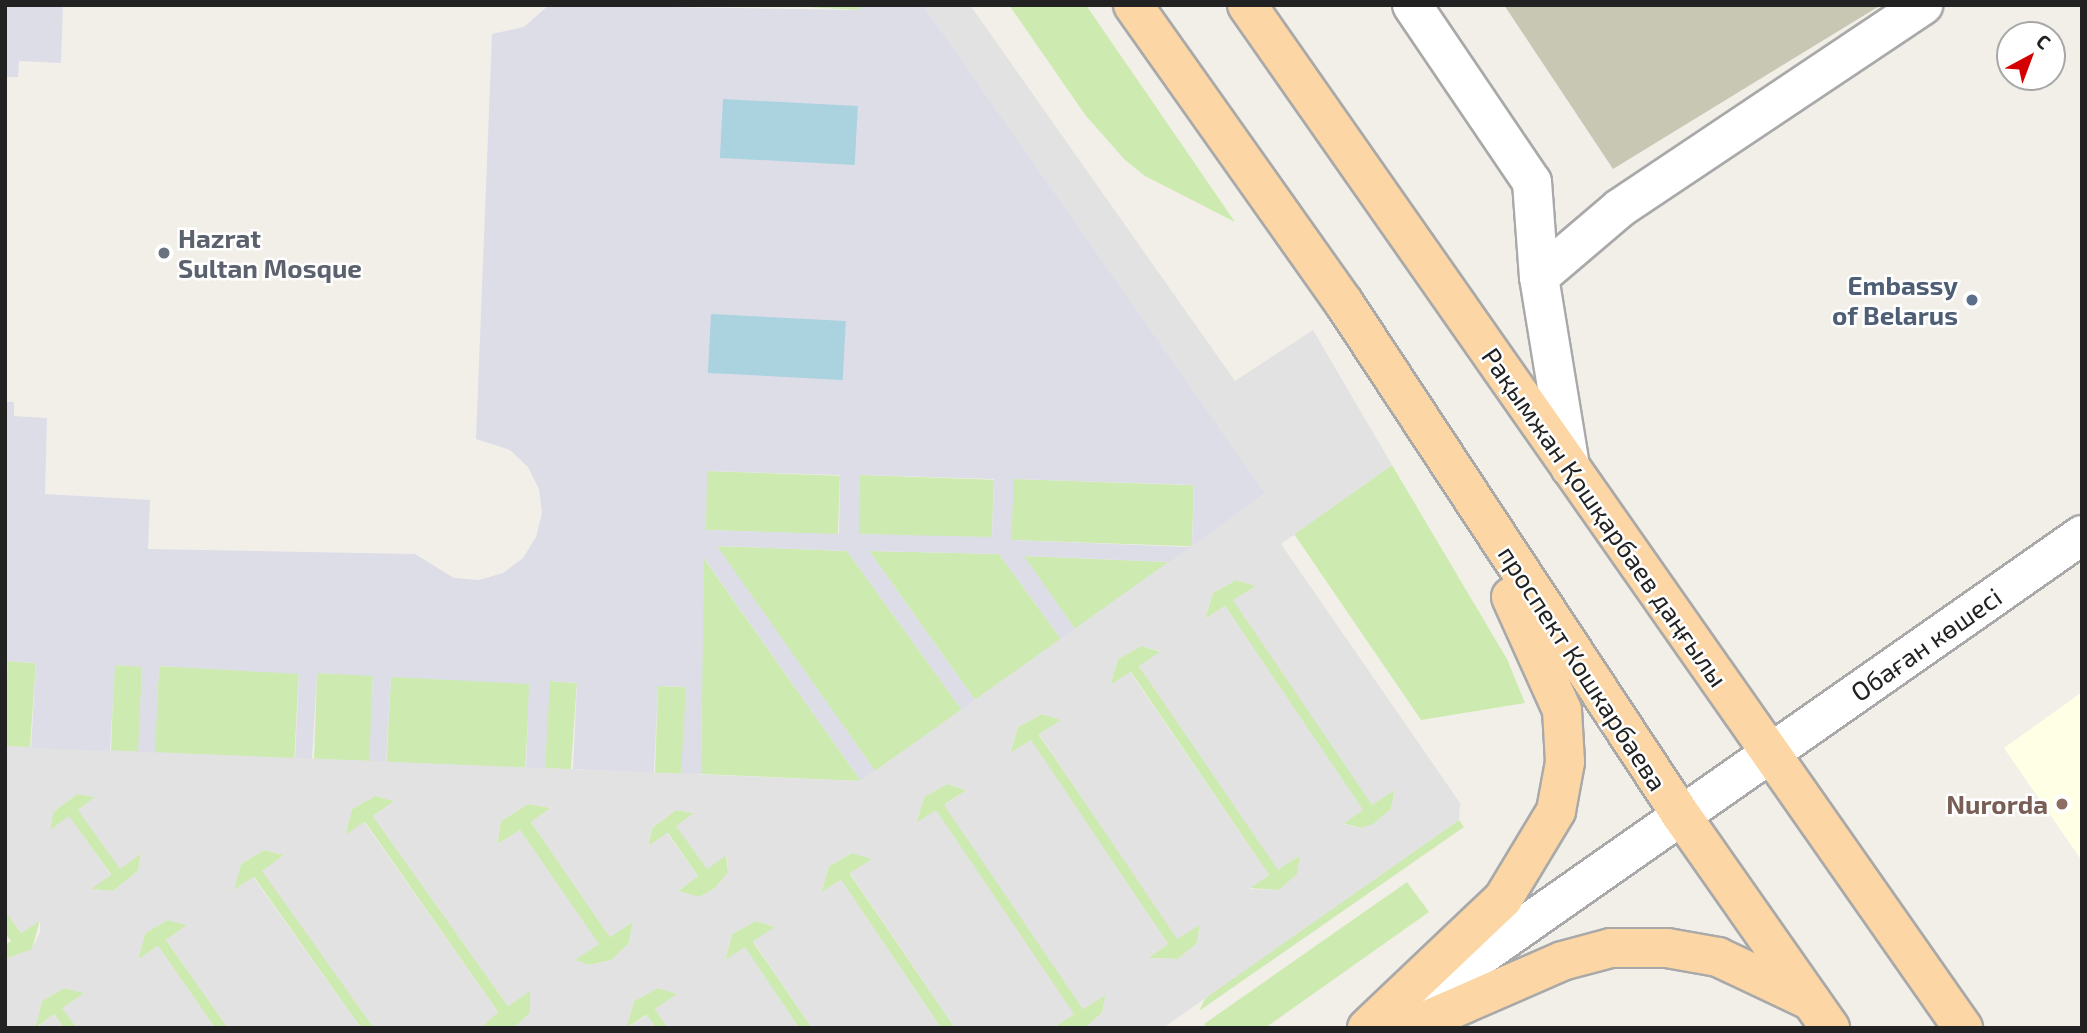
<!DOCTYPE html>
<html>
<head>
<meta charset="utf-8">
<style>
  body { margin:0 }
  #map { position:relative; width:2087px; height:1033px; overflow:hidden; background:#f2efe9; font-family:"Exo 2",sans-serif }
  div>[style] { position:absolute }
  .education>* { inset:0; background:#ffffe5 }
  .construction>* { inset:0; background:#c7c7b4 }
  .grass>* { inset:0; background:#cdebb0; transform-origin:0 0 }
  .parking>* { inset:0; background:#e2e2e2 }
  .plaza>* { inset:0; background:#dddde8 }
  .water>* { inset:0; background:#aad3df; transform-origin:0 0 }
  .roads { filter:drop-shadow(2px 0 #a9a9a9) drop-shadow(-2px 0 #a9a9a9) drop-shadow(0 2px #a9a9a9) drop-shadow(0 -2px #a9a9a9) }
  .minor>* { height:38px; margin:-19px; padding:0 19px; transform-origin:19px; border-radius:19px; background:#fff }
  .major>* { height:38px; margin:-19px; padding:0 19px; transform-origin:19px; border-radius:19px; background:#fcd6a4 }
  .dots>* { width:19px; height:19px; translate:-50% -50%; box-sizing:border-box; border:4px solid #fff; border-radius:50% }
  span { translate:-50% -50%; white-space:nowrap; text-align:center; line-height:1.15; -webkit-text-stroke:5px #fff; paint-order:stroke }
  .worship-label { font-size:26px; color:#5b616d; font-weight:700 }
  .left { translate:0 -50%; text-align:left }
  .service-label { font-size:26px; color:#4e5e75; font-weight:700 }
  .right { translate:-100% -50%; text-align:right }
  .street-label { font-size:26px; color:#222 }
  .education-label { font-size:26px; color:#785e54; font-weight:700 }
  .frame { position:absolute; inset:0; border:7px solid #222; pointer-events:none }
  .north { position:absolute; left:1996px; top:21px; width:70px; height:70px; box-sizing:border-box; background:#fff; border:2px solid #a7a7a7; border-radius:50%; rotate:41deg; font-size:19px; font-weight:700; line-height:28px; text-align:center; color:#222 }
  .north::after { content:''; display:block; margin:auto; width:24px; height:32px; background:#d40000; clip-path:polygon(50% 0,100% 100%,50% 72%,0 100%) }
</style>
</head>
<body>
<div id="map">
  <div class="education">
    <i style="clip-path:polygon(2082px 692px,2082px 861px,2004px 748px)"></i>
  </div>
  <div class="construction">
    <i style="clip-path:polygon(1504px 5px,1881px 5px,1613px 169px)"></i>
  </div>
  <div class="grass">
    <i style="clip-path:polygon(768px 5px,861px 5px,861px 10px)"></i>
    <i style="clip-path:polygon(1009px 5px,1086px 5px,1235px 222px,1145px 176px,1125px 160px,1086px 116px)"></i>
    <i style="clip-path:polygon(1392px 465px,1507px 659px,1525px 703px,1421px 720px,1294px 534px)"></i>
    <i style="left:707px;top:471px;width:133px;height:59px;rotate:2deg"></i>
    <i style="left:860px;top:475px;width:134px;height:59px;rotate:2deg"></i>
    <i style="left:1013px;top:479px;width:181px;height:61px;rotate:2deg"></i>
    <i style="clip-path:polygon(716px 546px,847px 551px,962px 710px,875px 771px)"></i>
    <i style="clip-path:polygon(869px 551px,999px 554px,1061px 639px,975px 700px)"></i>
    <i style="clip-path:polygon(1023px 556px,1170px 562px,1075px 629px)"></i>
    <i style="clip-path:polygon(703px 557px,861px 781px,701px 774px)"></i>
    <i style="clip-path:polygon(1236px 580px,1256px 586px,1234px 601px,1372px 804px,1395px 789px,1391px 809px,1373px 825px,1361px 828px,1342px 823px,1362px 809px,1225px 606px,1205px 619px,1213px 593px)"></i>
    <i style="clip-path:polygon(1141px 646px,1162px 652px,1139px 666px,1278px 869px,1301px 855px,1298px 874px,1279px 890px,1249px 888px,1269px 875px,1131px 672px,1110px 686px,1118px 659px)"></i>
    <i style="left:8px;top:661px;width:28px;height:85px;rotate:4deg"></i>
    <i style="left:114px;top:665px;width:28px;height:86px;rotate:2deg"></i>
    <i style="left:159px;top:666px;width:140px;height:87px;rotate:3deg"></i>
    <i style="left:317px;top:673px;width:56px;height:86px;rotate:2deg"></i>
    <i style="left:391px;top:676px;width:139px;height:86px;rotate:3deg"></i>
    <i style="left:549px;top:681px;width:28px;height:87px;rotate:4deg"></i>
    <i style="left:658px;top:686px;width:28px;height:87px;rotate:2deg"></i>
    <i style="clip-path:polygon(1042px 714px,1062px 720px,1039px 735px,1178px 938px,1200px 924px,1197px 943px,1178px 959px,1148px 958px,1168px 944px,1031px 741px,1010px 754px,1018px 727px)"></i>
    <i style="clip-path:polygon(947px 784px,967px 790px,945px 804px,1083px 1009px,1106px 994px,1102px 1013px,1085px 1028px,1053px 1028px,1073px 1014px,936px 811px,916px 824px,924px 797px)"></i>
    <i style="clip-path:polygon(77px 794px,96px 797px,78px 810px,141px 854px,138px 871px,113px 891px,90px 889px,111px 874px,69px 817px,50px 831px,53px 812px)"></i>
    <i style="clip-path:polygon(375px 796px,395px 801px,373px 816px,508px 1006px,530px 990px,530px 1013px,514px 1028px,479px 1026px,498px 1012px,365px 822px,345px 836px,352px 809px)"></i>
    <i style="clip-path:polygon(528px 804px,551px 808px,531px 822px,610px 937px,633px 921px,629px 943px,612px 960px,589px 965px,574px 960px,598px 944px,520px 830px,497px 845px,501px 821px)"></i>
    <i style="clip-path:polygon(676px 810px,694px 813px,676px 827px,726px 854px,728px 873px,714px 889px,699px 897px,678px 891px,698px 876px,668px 833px,648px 847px,652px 828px)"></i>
    <i style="clip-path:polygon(1459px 820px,1464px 827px,1199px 1011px,1206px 997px)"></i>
    <i style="clip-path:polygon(264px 850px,284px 855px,263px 871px,374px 1028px,361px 1028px,254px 877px,233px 891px,241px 864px)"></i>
    <i style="clip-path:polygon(852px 853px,873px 859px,850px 874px,955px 1028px,941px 1028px,841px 880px,821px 893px,829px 866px)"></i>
    <i style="clip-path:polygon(1407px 882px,1429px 912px,1265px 1028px,1207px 1028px,1204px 1024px)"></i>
    <i style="clip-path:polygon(5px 910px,21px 933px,40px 920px,32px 949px,10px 959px,5px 959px,5px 945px,11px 941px,5px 933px)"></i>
    <i style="clip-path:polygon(168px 920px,188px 925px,166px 940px,228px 1028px,215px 1028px,158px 946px,138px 960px,145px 933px)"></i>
    <i style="clip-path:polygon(756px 921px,776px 927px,753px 942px,812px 1028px,799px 1028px,745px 948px,725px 961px,732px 934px)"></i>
    <i style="clip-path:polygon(64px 988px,85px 993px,63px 1008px,77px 1028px,64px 1028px,54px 1014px,35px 1028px,42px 1001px)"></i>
    <i style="clip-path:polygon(658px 988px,678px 994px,655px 1009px,668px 1028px,656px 1028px,646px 1015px,626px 1028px,634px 1001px)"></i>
  </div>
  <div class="parking">
    <i style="clip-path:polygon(evenodd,923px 5px,970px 5px,1235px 381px,1313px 330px,1392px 465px,1281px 544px,1460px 803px,1459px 820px,1163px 1028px,1085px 1028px,1102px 1013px,1106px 995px,1083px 1009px,944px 805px,967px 790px,947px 784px,924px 797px,916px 823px,936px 810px,1074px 1014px,1053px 1028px,955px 1028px,850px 873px,872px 859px,852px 853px,829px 866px,821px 892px,841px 880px,941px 1028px,812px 1028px,753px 941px,775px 927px,756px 921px,732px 934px,725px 960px,745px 947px,799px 1028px,668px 1028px,655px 1009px,677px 994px,658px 988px,634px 1001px,626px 1028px,514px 1028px,530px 1013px,530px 991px,508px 1006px,373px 816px,394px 801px,375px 796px,352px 809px,345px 835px,364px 822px,498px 1012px,481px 1028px,374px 1028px,262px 871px,284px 855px,264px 850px,241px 864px,234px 890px,253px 877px,361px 1028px,228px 1028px,166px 940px,187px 925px,168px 920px,145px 933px,138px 960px,158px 946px,215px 1028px,77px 1028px,62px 1008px,84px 993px,64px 988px,42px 1001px,35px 1028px,5px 1028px,5px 959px,32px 949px,40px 932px,40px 921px,21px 933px,5px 910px,5px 746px,861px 781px,1265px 493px,923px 5px,1236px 580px,1256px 586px,1233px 600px,1372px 805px,1395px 790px,1391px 809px,1373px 824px,1361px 828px,1343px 824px,1363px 810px,1225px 606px,1205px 619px,1213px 593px,1236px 580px,923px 5px,1141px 646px,1161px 651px,1139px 666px,1278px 870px,1300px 855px,1297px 874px,1279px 890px,1249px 889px,1269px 875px,1130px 672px,1110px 685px,1118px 659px,1141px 646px,923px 5px,1042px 714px,1061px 720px,1039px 734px,1177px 939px,1200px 925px,1197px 943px,1178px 959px,1148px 958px,1168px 944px,1031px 740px,1010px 753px,1018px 727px,1042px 714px,923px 5px,77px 794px,95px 797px,78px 810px,120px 869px,141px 854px,138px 871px,113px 891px,91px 889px,111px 875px,69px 816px,50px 830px,53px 812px,77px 794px,923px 5px,528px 804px,551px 808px,531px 822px,610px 937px,633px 922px,629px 943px,612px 960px,589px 965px,575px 960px,599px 944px,520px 830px,497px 844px,501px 821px,528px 804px,923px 5px,676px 810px,694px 813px,676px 826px,707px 869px,727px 855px,728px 873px,714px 889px,699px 897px,678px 891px,698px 876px,667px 833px,648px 846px,652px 828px,676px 810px)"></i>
    <i style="clip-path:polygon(54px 1014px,64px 1028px,36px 1028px)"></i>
    <i style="clip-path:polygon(647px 1015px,656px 1028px,627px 1028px)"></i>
  </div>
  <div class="plaza">
    <i style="clip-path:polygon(5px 5px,63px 5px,61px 63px,19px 61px,18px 77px,5px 77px)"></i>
    <i style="clip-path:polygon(evenodd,549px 5px,860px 10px,861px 5px,923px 5px,1265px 493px,1192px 546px,1194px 485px,1014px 479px,1011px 540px,1190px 547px,1170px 562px,1024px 556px,1075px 629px,1061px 639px,999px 554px,869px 551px,975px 700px,962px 710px,847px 551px,717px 546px,875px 771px,861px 781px,704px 558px,701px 774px,681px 774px,686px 687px,658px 686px,654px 773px,573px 769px,577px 683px,550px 681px,545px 768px,526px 768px,529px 684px,391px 677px,386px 762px,369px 761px,373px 676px,317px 673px,312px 759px,295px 758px,299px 674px,159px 666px,155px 753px,138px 752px,142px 667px,115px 665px,110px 751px,31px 748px,36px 663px,8px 661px,5px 712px,5px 402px,14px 402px,14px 416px,47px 418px,45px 494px,150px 500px,148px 549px,415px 554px,454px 578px,479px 580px,503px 573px,523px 558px,536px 537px,542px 513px,539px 489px,528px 467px,510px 450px,476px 439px,492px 34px,524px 27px,549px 5px,707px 471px,840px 475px,839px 534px,706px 530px,707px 471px,549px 5px,860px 475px,994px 479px,992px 537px,859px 534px,860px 475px)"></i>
  </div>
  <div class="water">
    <i style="left:723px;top:99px;width:135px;height:59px;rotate:3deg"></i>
    <i style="left:711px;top:314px;width:135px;height:59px;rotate:3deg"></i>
  </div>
  <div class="roads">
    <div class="minor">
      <i style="left:1412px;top:5px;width:214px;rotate:55.9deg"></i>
      <i style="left:1532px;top:182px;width:95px;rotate:85.8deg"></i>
      <i style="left:1539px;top:277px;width:193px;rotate:80.7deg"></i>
      <i style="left:1539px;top:277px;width:106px;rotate:-40.4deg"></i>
      <i style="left:1620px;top:208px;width:365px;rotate:-33.8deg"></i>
      <i style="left:1398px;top:1014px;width:835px;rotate:-35deg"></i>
    </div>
    <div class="major">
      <i style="left:1133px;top:5px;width:365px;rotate:54.7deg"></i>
      <i style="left:1344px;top:303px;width:613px;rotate:56.65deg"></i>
      <i style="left:1681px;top:815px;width:260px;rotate:55deg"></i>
      <i style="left:1247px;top:5px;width:1249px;rotate:55.01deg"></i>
      <i style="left:1367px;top:1028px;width:187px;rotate:-43.5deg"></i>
      <i style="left:1503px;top:899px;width:103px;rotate:-58.9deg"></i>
      <i style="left:1556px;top:811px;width:50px;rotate:-79.6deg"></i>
      <i style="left:1565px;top:762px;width:52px;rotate:-93.3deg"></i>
      <i style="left:1562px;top:710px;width:124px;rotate:-114.3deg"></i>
      <i style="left:1409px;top:1028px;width:167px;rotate:-23.6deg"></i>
      <i style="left:1562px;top:961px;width:51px;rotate:-14.9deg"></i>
      <i style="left:1611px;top:948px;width:56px"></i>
      <i style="left:1667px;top:948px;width:52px;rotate:10deg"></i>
      <i style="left:1718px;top:957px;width:103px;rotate:25.3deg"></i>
    </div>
  </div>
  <div class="dots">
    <i style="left:164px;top:253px;background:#6b7280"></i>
    <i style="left:1972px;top:300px;background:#5c6f8a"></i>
    <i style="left:2062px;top:804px;background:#8d6e63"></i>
  </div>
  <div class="worship-label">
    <span class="left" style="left:178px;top:253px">Hazrat<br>Sultan Mosque</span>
  </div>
  <div class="service-label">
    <span class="right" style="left:1958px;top:300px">Embassy<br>of Belarus</span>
  </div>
  <div class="street-label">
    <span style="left:1605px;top:517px;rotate:55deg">Рақымжан Қошқарбаев даңғылы</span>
    <span style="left:1926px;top:644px;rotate:-35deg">Обаған көшесі</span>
    <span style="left:1583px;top:668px;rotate:57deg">проспект Кошкарбаева</span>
  </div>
  <div class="education-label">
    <span class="right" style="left:2048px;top:804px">Nurorda</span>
  </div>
  <div class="frame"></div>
  <div class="north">С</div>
</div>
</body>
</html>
